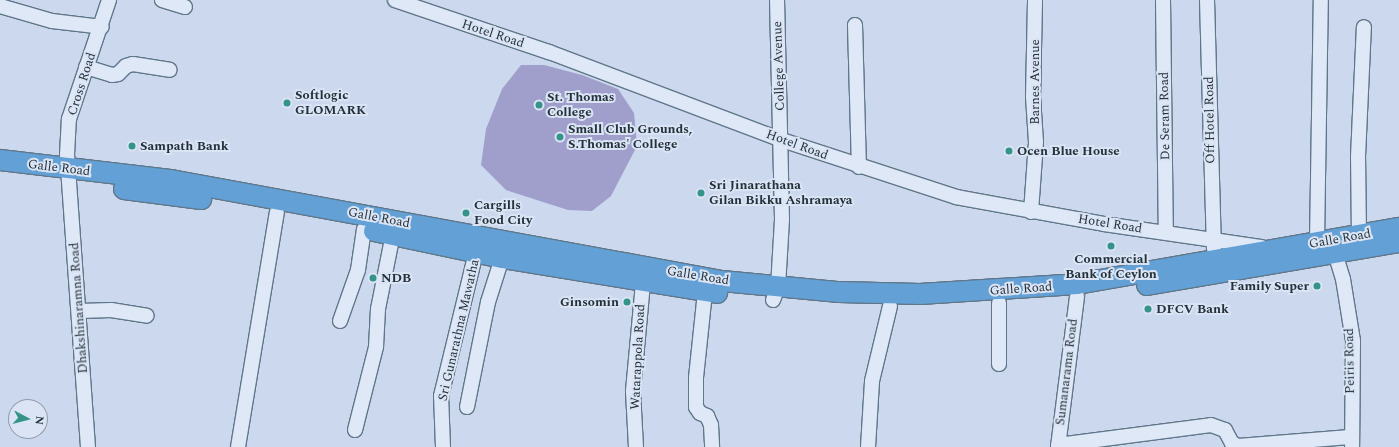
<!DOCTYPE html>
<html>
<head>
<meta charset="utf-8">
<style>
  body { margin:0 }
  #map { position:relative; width:1399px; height:447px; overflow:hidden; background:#cbd8ed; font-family:Spectral,serif }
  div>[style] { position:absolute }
  .green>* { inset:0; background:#a09fcb }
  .roads { filter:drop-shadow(1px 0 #607789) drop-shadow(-1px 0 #607789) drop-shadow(0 1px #607789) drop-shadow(0 -1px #607789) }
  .minor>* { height:14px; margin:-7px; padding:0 7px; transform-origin:7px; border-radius:7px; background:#dee8f7 }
  .highway>* { height:20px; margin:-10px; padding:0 10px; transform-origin:10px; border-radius:10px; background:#63a0d5 }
  .dots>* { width:11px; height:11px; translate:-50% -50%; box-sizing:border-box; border:2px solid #dae4f4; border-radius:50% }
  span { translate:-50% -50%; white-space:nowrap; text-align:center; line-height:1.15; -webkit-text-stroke:4px #dae4f4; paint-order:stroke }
  .street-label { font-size:13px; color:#22313a }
  .poi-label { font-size:13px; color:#22313a; font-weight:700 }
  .left { translate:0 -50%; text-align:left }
  .right { translate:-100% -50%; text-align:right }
  .north { position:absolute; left:8px; top:399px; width:40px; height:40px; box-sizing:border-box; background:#dae4f4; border:1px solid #909caa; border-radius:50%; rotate:97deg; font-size:11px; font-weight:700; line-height:16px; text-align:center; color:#22313a }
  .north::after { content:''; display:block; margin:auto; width:14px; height:18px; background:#34948a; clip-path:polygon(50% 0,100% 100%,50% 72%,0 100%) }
</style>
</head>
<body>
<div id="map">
  <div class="green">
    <i style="clip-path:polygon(521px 65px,544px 65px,582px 75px,618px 89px,634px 113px,637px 146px,611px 196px,592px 211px,568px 210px,506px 190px,481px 165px,486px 129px,502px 89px)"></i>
  </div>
  <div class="roads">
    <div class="minor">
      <i style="left:162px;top:0;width:24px;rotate:17deg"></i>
      <i style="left:395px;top:0;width:163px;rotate:18.7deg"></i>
      <i style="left:549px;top:52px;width:249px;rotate:20.7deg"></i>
      <i style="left:782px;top:140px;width:183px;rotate:18.1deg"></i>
      <i style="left:956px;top:197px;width:150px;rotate:10.3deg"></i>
      <i style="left:1104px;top:224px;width:160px;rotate:8.3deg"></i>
      <i style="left:1163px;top:0;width:232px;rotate:89.3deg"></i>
      <i style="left:1207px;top:0;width:249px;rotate:88.4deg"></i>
      <i style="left:0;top:6px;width:54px;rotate:16.1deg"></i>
      <i style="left:52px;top:21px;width:50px;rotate:6.8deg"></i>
      <i style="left:855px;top:25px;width:142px;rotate:88.4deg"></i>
      <i style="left:86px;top:67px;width:27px;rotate:17deg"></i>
      <i style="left:112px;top:75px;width:6px;rotate:-9deg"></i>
      <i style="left:118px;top:74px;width:11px;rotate:-45deg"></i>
      <i style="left:126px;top:66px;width:7px;rotate:-16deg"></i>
      <i style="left:133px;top:64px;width:37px;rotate:9deg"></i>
      <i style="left:1031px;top:212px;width:70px;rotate:-85.9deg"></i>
      <i style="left:1036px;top:142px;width:45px;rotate:-93.8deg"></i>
      <i style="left:1033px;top:97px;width:97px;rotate:-88.8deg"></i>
      <i style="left:1359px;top:236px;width:79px;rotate:-90.7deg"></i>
      <i style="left:1358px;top:157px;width:130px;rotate:-87.4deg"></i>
      <i style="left:1317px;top:243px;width:243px;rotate:-89.1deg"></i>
      <i style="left:1335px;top:253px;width:27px;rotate:73deg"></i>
      <i style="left:1343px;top:279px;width:63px;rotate:80.8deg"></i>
      <i style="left:1353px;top:341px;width:106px;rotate:90.5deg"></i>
      <i style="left:705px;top:292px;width:86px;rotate:96deg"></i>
      <i style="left:696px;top:378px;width:29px;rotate:90deg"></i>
      <i style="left:696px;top:407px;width:7px;rotate:56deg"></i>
      <i style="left:700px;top:413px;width:8px;rotate:23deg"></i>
      <i style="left:707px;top:416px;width:10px;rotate:66deg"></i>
      <i style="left:711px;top:425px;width:22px;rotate:87deg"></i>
      <i style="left:773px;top:300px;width:14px;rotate:-69deg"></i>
      <i style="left:778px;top:287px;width:68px;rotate:-86.6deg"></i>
      <i style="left:782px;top:219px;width:219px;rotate:-91.3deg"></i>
      <i style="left:999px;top:303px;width:61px;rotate:90deg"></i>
      <i style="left:80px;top:311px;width:31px;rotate:-2deg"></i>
      <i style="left:111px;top:310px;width:36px;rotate:9deg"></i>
      <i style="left:340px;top:321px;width:54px;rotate:-70.6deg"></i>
      <i style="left:358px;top:270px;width:41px;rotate:-81.7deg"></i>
      <i style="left:467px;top:407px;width:107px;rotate:-78.7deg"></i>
      <i style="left:488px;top:302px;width:46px;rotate:-72.3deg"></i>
      <i style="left:355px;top:430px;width:86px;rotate:-75.8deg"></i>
      <i style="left:376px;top:347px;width:38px;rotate:-87deg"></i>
      <i style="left:378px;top:309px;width:76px;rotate:-78.7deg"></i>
      <i style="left:1058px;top:445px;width:154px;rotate:-7.4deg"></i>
      <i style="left:1211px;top:425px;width:15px;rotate:20deg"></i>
      <i style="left:1225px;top:430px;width:15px;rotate:62deg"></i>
      <i style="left:1232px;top:443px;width:7px;rotate:27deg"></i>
      <i style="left:1238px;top:446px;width:112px;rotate:-4.6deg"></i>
      <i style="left:88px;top:447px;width:293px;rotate:-94.1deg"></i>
      <i style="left:67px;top:155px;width:36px;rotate:-87deg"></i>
      <i style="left:69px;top:119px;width:126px;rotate:-71.4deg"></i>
      <i style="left:238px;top:447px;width:238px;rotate:-80.6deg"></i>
      <i style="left:443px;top:447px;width:51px;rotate:-92.2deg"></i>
      <i style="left:441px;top:396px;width:156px;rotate:-76.3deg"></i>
      <i style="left:636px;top:447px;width:56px;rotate:-93.1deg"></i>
      <i style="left:633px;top:391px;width:120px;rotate:-84.7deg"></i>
      <i style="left:868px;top:447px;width:66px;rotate:-86.5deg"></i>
      <i style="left:872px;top:381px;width:77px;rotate:-76.5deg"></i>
      <i style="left:1058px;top:447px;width:152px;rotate:-82.8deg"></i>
    </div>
    <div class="highway">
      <i style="left:0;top:160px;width:172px;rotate:6.7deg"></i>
      <i style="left:171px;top:180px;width:560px;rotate:10.39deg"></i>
      <i style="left:722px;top:281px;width:118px;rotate:5.4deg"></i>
      <i style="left:839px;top:292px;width:81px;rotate:1.4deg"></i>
      <i style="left:920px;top:294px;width:157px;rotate:-3.6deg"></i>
      <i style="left:1077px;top:284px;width:327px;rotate:-9.9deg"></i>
      <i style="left:124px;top:189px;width:78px;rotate:7.4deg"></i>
      <i style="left:374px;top:231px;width:131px;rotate:11.9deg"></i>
      <i style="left:502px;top:258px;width:218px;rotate:9.2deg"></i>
      <i style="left:1147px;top:285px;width:256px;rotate:-9.7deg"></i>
    </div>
  </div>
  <div class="dots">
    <i style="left:287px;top:103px;background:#34948a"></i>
    <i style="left:539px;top:105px;background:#34948a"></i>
    <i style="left:560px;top:137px;background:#34948a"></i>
    <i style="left:132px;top:146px;background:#34948a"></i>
    <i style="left:1009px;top:151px;background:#34948a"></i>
    <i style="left:701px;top:193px;background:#34948a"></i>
    <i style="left:466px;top:213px;background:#34948a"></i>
    <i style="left:1111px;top:246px;background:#34948a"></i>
    <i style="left:373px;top:278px;background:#34948a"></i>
    <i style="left:1317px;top:286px;background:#34948a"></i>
    <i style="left:627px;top:302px;background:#34948a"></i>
    <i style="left:1148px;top:309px;background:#34948a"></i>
  </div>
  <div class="street-label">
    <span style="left:493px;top:34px;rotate:18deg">Hotel Road</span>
    <span style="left:779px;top:66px;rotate:-92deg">College Avenue</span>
    <span style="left:1035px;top:82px;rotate:-90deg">Barnes Avenue</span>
    <span style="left:82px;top:84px;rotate:-72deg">Cross Road</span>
    <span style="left:1165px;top:116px;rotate:-91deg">De Seram Road</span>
    <span style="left:1210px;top:120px;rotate:-91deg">Off Hotel Road</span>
    <span style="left:797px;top:145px;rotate:20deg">Hotel Road</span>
    <span style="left:59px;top:168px;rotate:7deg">Galle Road</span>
    <span style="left:379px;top:218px;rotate:11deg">Galle Road</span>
    <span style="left:1110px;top:224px;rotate:9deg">Hotel Road</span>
    <span style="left:1340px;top:239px;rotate:-10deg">Galle Road</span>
    <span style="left:698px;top:276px;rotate:9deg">Galle Road</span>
    <span style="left:1021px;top:289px;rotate:-4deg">Galle Road</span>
    <span style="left:79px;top:308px;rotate:-94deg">Dhakshinaramna Road</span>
    <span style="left:459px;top:330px;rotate:-77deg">Sri Gunarathna Mawatha</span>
    <span style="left:638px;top:357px;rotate:-87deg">Watarappola Road</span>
    <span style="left:1350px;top:361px;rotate:-91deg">Peiris Road</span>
    <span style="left:1067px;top:372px;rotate:-83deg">Sumanarama Road</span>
  </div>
  <div class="poi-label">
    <span class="left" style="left:295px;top:103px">Softlogic<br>GLOMARK</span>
    <span class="left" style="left:547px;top:105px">St. Thomas<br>College</span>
    <span class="left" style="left:568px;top:137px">Small Club Grounds,<br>S.Thomas' College</span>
    <span class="left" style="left:140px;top:146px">Sampath Bank</span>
    <span class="left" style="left:1017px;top:151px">Ocen Blue House</span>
    <span class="left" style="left:709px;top:193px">Sri Jinarathana<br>Gilan Bikku Ashramaya</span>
    <span class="left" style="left:474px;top:213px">Cargills<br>Food City</span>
    <span style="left:1111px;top:267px">Commercial<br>Bank of Ceylon</span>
    <span class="left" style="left:381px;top:278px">NDB</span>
    <span class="right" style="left:1309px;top:286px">Family Super</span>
    <span class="right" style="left:619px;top:302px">Ginsomin</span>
    <span class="left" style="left:1156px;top:309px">DFCV Bank</span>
  </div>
  <div class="north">N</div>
</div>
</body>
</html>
